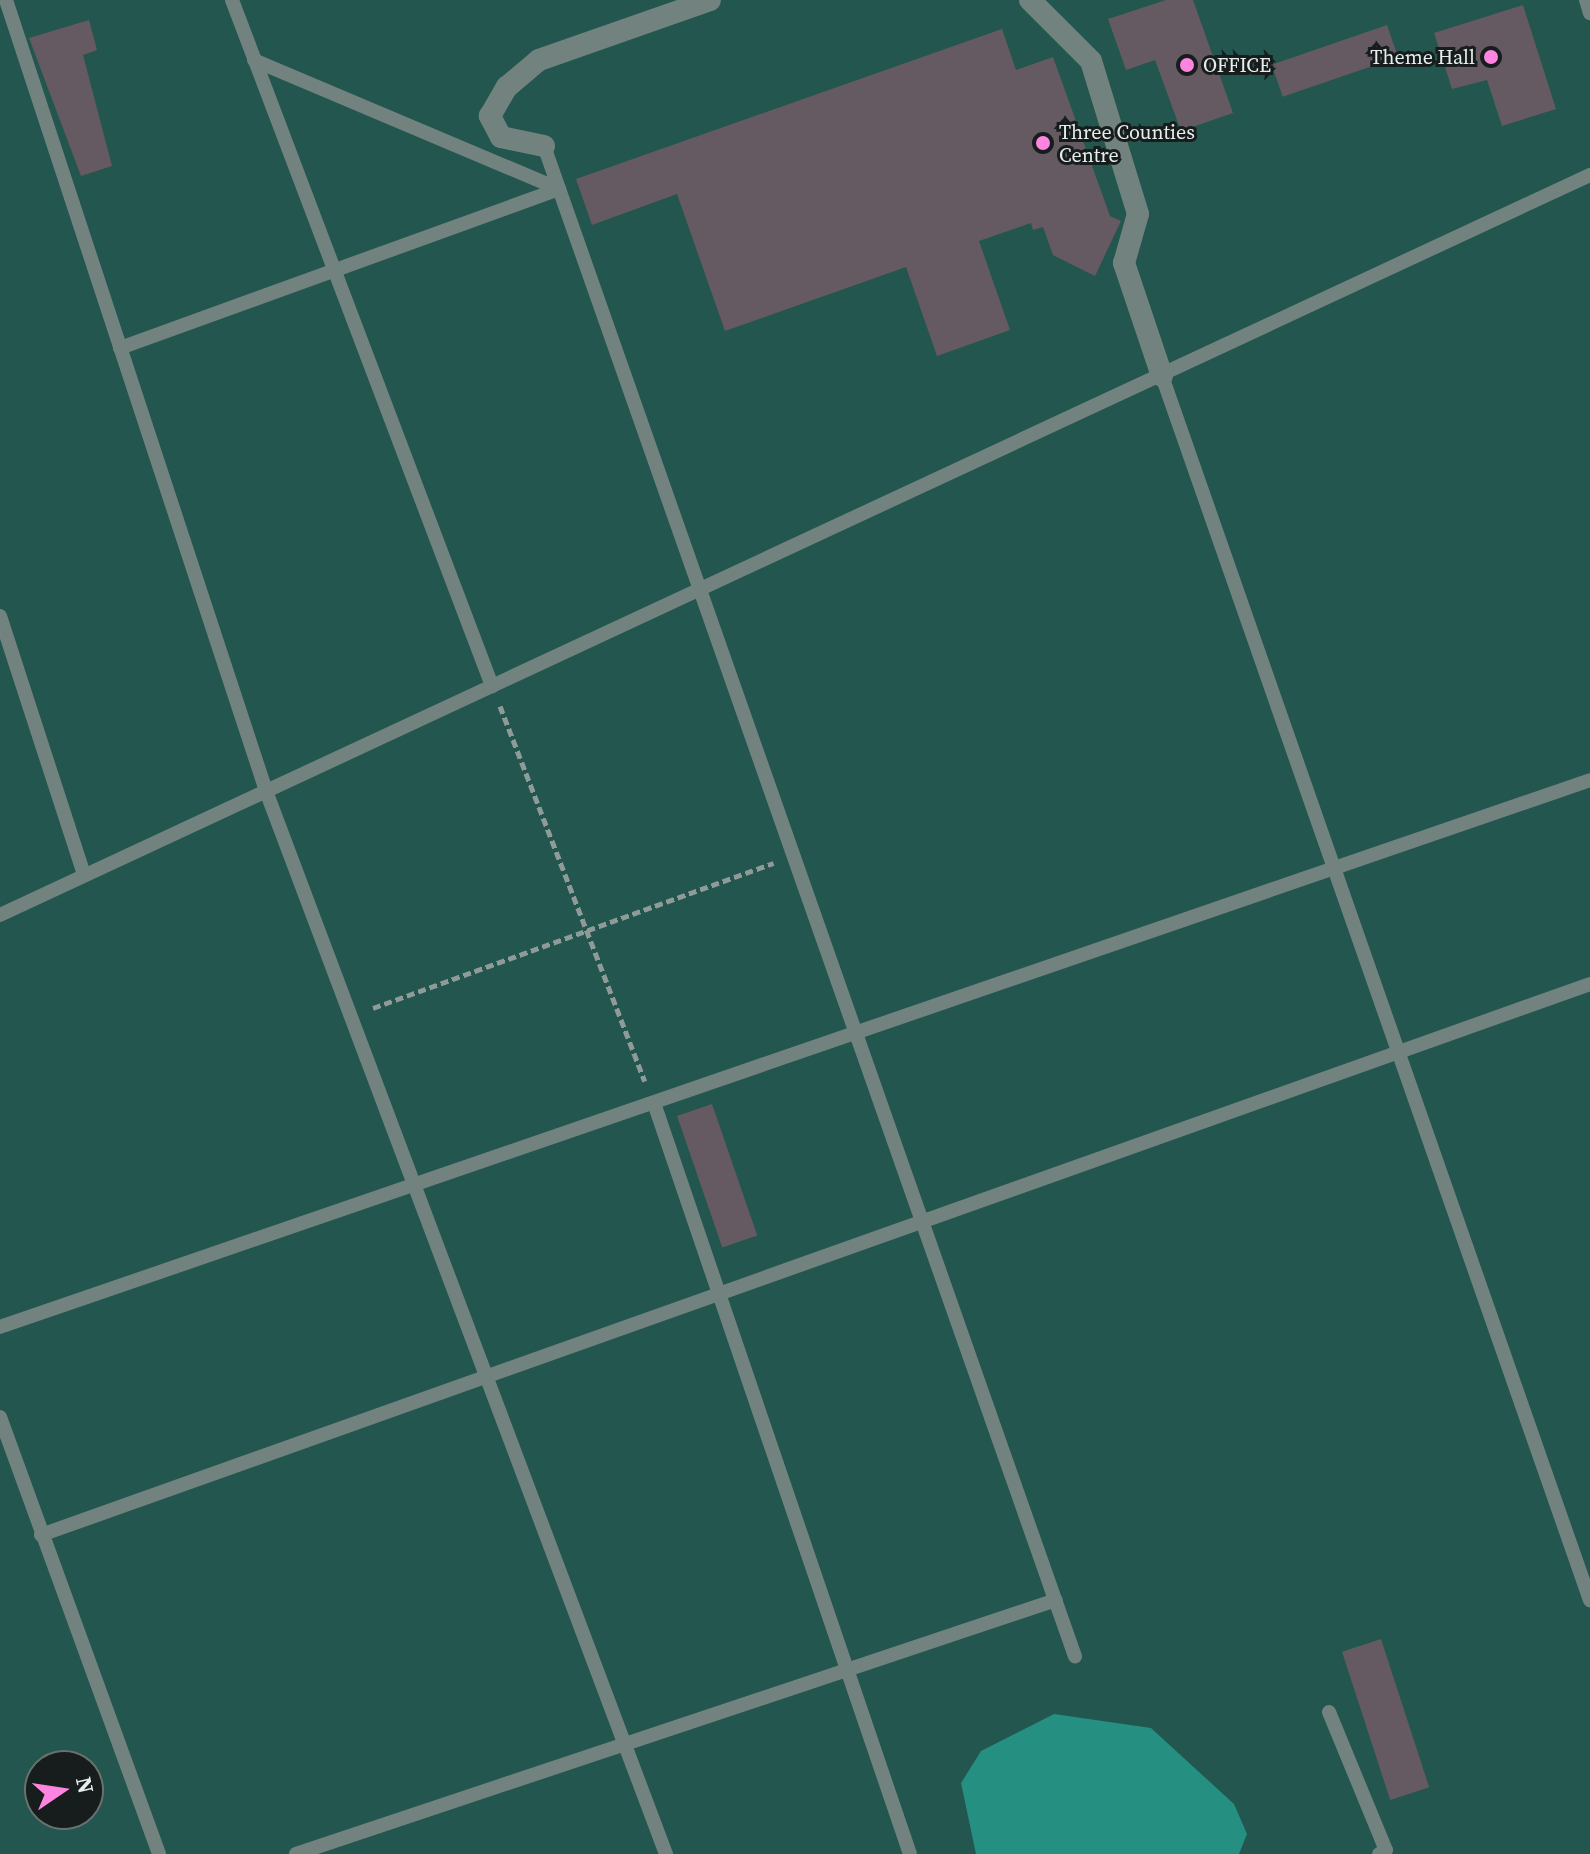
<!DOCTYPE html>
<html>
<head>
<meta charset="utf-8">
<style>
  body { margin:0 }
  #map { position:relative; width:1590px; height:1854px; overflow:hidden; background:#293835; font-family:"Source Serif 4",serif }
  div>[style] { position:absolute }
  .green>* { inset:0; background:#22564e }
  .water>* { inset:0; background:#258f81 }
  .building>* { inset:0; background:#665a62; transform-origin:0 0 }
  .path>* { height:5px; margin-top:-2.5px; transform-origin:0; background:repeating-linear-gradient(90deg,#8f9b98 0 8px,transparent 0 12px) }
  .service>* { height:14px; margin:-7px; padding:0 7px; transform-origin:7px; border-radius:7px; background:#72837f }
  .pedestrian>* { height:22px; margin:-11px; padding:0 11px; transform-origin:11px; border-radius:11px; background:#72837f }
  .dots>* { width:22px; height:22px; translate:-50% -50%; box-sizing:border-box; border:4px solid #171d1c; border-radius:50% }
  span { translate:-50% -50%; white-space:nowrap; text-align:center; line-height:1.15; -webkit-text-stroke:6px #171d1c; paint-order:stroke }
  .poi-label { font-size:20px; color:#e5eeec }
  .right { translate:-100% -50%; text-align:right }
  .left { translate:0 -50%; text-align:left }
  .north { position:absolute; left:24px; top:1750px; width:80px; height:80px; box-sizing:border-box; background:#171d1c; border:2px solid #69716f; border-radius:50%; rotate:77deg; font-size:22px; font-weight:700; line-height:32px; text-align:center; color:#e5eeec }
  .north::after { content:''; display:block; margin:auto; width:28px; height:36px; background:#fe85df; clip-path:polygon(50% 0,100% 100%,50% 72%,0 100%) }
</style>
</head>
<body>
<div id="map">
  <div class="green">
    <i style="clip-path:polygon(evenodd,0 0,1590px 0,1590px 1854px,0 1854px,0 0,40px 1766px,88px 1766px,88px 1814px,40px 1814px,40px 1766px)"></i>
  </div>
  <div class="water">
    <i style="clip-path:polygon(1054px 1714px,1151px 1728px,1234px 1804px,1247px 1834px,1239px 1854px,976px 1854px,961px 1783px,981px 1751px)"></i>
  </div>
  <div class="building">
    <i style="clip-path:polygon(1166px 0,1193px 0,1233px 113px,1181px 131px,1155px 60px,1126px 70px,1108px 19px)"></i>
    <i style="clip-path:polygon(1523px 5px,1556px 109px,1502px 126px,1487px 80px,1452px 89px,1434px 33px)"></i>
    <i style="clip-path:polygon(89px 20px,97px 50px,83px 55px,112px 166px,81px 176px,29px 38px)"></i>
    <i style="left:1387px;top:25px;width:34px;height:122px;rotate:71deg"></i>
    <i style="clip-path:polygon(1002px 29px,1016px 70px,1053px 57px,1110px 216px,1121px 221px,1095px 276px,1053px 255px,1043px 227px,1033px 230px,1031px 223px,979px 241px,1010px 330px,937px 356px,906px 267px,725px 331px,677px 194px,592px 225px,576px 179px)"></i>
    <i style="left:712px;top:1104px;width:139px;height:37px;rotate:71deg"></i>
    <i style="left:1381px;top:1639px;width:156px;height:41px;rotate:72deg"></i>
  </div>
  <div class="path">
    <i style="left:500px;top:706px;width:402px;rotate:68.9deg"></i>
    <i style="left:373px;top:1008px;width:426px;rotate:-19.9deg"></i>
  </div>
  <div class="service">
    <i style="left:6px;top:0;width:833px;rotate:71.8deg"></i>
    <i style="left:266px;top:791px;width:1136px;rotate:69.38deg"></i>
    <i style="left:232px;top:0;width:734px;rotate:69.24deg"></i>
    <i style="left:1586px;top:0;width:14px;rotate:73deg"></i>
    <i style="left:544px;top:146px;width:1601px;rotate:70.63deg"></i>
    <i style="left:120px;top:348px;width:467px;rotate:-19.9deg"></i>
    <i style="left:559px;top:189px;width:331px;rotate:-157.1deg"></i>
    <i style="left:1162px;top:376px;width:1297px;rotate:70.73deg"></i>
    <i style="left:0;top:616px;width:272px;rotate:72deg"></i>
    <i style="left:0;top:915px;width:1754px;rotate:-24.96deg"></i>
    <i style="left:654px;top:1103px;width:793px;rotate:71.18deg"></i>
    <i style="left:0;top:1327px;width:1681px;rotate:-18.98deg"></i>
    <i style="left:0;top:1417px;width:465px;rotate:70deg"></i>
    <i style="left:41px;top:1535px;width:1644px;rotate:-19.58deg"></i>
    <i style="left:1329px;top:1712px;width:149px;rotate:67.6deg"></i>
    <i style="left:1386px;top:1850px;width:8px;rotate:150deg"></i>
    <i style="left:296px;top:1854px;width:801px;rotate:-18.48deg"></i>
  </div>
  <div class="pedestrian">
    <i style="left:1030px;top:0;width:86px;rotate:45deg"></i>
    <i style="left:1091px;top:61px;width:160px;rotate:72.9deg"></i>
    <i style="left:1138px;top:214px;width:51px;rotate:105.9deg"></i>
    <i style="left:1124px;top:263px;width:119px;rotate:71.4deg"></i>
    <i style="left:544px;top:146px;width:44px;rotate:-168.2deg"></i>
    <i style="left:501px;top:137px;width:24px;rotate:-118deg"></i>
    <i style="left:490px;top:116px;width:34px;rotate:-60deg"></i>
    <i style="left:507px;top:87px;width:42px;rotate:-40.2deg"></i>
    <i style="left:539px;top:60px;width:181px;rotate:-19.3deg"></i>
  </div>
  <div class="dots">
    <i style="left:1491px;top:57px;background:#fe85df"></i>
    <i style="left:1187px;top:65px;background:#fe85df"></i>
    <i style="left:1043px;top:143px;background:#fe85df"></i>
  </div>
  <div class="poi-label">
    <span class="right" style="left:1475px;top:57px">Theme Hall</span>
    <span class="left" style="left:1203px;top:65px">OFFICE</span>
    <span class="left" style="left:1059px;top:144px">Three Counties<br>Centre</span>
  </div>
  <div class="north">N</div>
</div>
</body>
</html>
